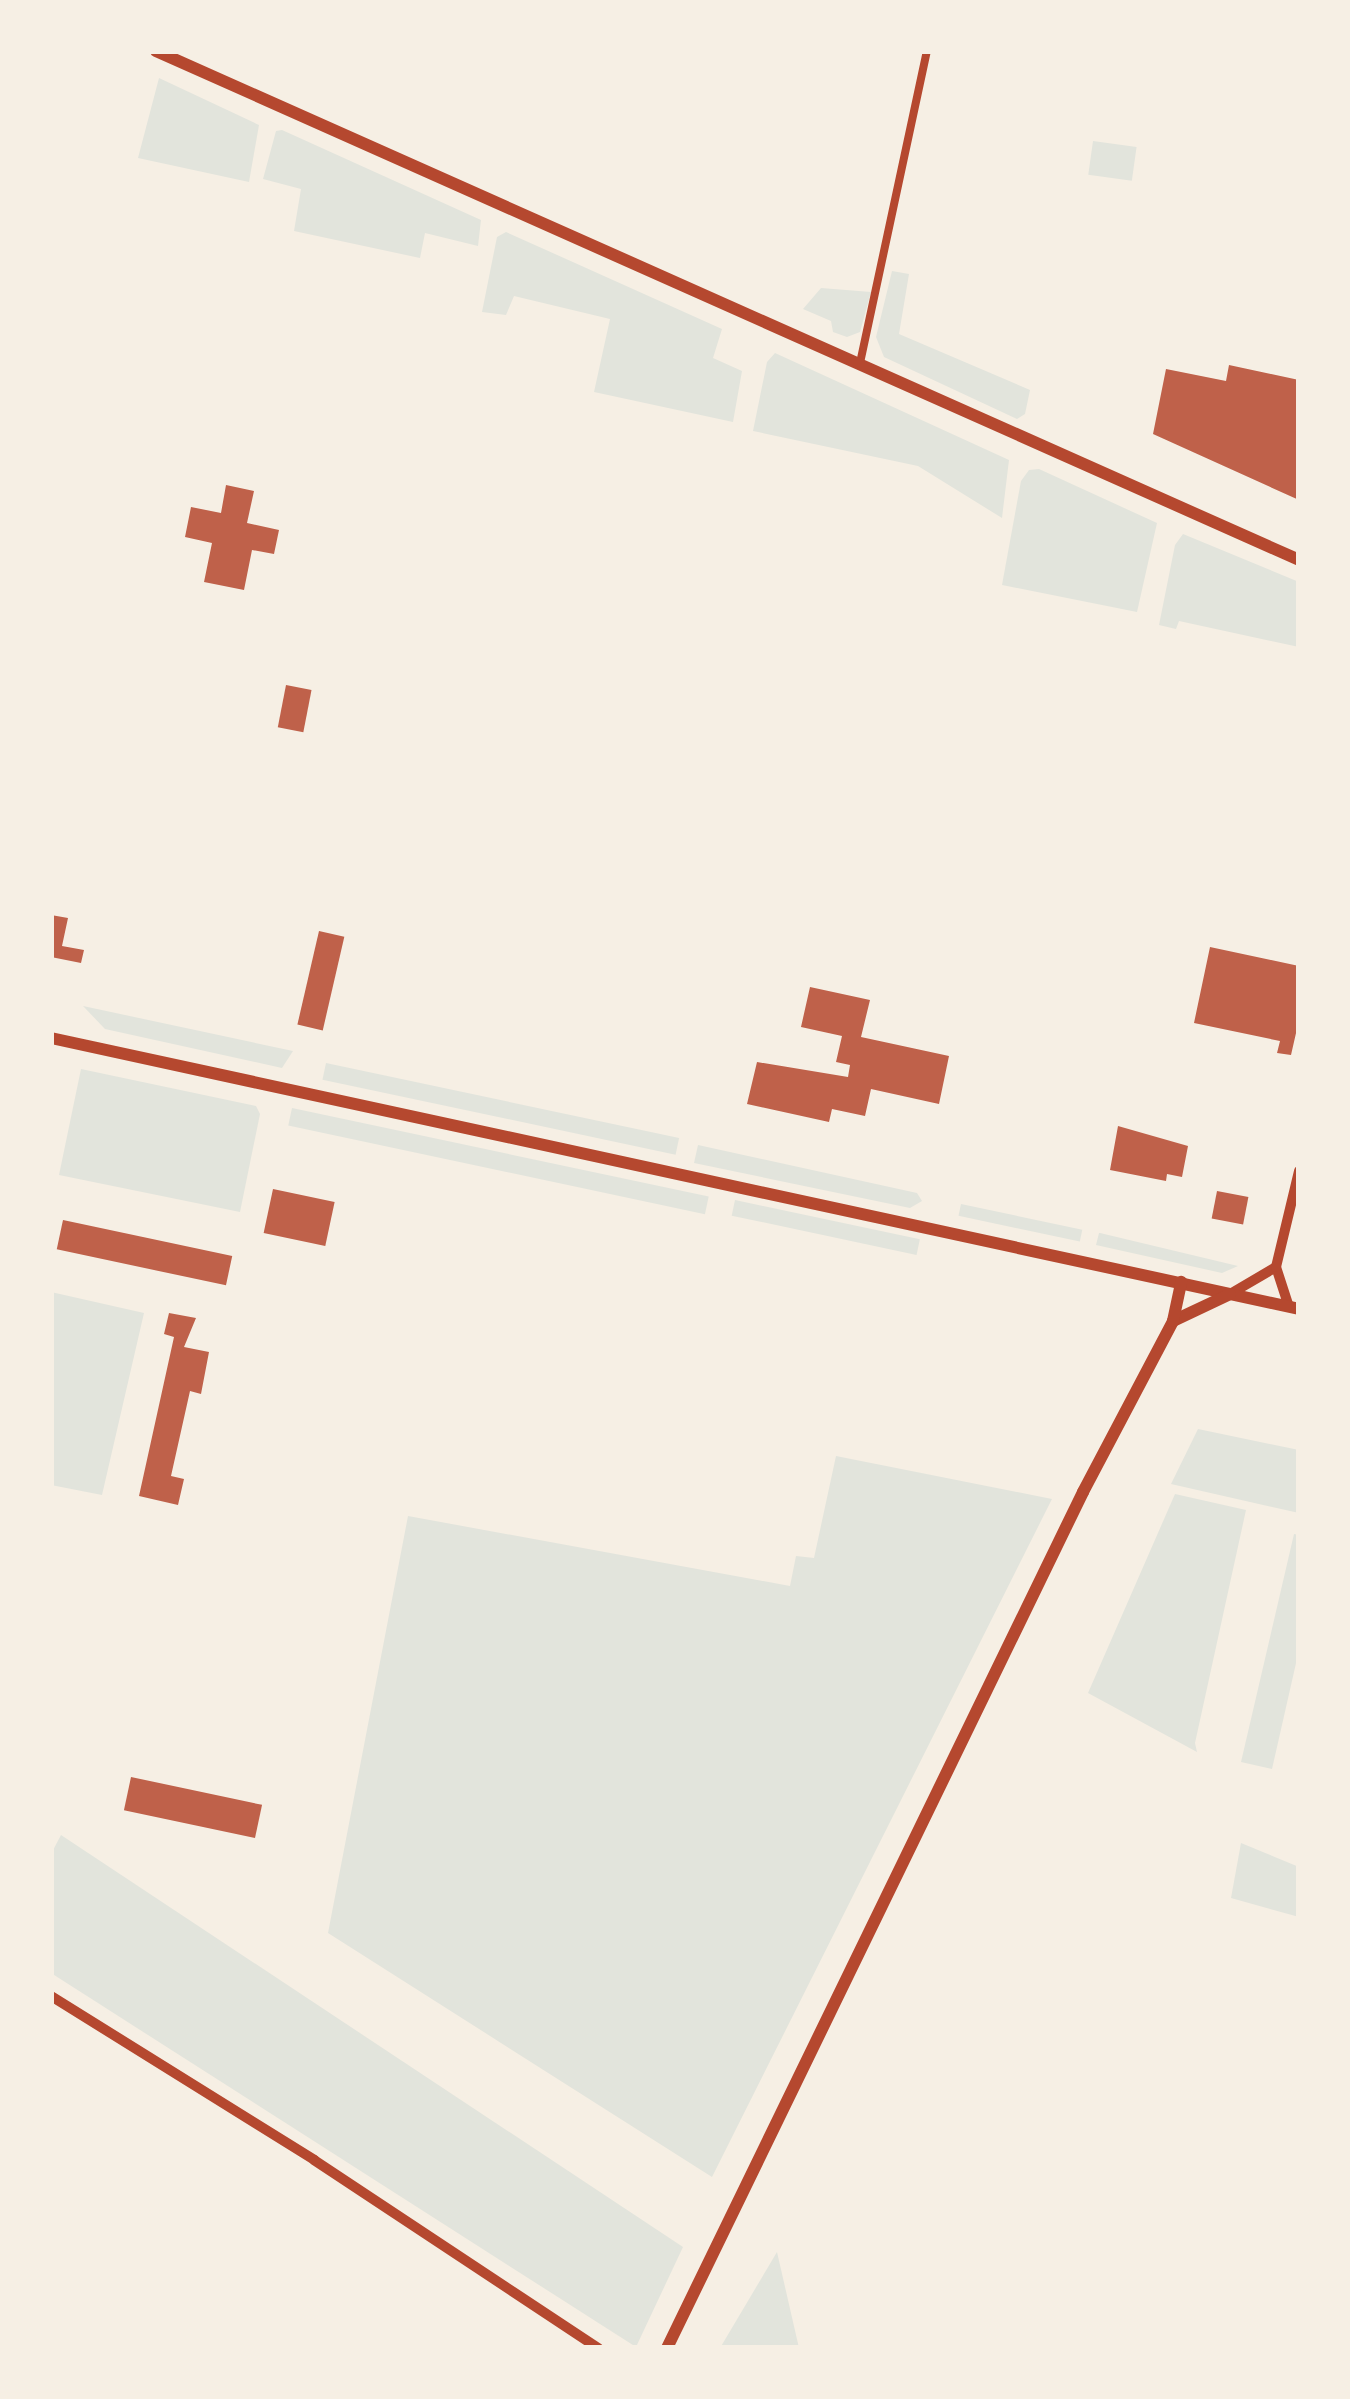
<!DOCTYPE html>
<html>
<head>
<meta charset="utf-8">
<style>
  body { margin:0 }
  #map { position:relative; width:1350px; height:2399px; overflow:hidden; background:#f6efe4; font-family:Barlow,sans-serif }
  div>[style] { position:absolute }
  .green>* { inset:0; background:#e2e4dc; transform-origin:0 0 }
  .building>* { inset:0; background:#bf614a; transform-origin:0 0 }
  .minor>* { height:8px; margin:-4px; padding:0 4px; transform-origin:4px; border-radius:4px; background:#b5482f }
  .tertiary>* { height:10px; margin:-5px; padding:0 5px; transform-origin:5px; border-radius:5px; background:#b5482f }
  .secondary>* { height:12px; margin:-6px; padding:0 6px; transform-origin:6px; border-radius:6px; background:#b5482f }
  span { translate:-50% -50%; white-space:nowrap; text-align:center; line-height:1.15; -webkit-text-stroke:12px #f6efe4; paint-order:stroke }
  .frame { position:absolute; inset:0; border:54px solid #f6efe4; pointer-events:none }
</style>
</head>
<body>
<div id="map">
  <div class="green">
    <i style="clip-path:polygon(159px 78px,259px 125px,249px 182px,138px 158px)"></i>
    <i style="clip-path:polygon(282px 130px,481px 220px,478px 246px,425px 233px,420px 258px,294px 231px,301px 189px,263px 179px,276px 131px)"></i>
    <i style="left:1093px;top:141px;width:44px;height:34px;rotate:8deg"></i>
    <i style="clip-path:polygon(506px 232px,722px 329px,713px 358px,742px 371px,733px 422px,594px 392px,610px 319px,514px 296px,506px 315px,482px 312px,497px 237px)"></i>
    <i style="clip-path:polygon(892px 271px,909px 274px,899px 334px,1030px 390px,1025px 414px,1017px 419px,884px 357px,876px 337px)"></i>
    <i style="clip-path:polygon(821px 288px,871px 292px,860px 332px,847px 337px,833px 332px,831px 321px,803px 309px)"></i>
    <i style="clip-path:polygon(775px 353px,1009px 460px,1002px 518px,918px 466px,753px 431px,767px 362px)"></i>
    <i style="clip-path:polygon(1039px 469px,1157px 523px,1137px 612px,1002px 585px,1021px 481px,1029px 470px)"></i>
    <i style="clip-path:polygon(1183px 534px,1299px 582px,1299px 647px,1179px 621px,1176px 629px,1159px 625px,1175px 545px)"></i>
    <i style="clip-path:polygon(83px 1006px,293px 1051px,282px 1068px,105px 1029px)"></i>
    <i style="left:326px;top:1063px;width:361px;height:17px;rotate:12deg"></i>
    <i style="clip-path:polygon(81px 1069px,256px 1106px,260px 1114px,240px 1212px,59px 1175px)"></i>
    <i style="left:292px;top:1108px;width:426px;height:18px;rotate:12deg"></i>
    <i style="clip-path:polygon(698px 1145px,917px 1193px,922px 1201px,910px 1208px,694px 1163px)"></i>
    <i style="left:735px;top:1200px;width:189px;height:16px;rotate:12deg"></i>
    <i style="left:961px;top:1204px;width:124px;height:12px;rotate:12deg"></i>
    <i style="clip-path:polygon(1099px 1233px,1100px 1233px,1238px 1266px,1222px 1273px,1096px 1245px)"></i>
    <i style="clip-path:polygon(51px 1292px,144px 1313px,102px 1495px,51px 1485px)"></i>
    <i style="clip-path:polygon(1198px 1429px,1299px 1450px,1299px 1513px,1171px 1484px)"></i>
    <i style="clip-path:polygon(836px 1456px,1052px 1499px,712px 2177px,328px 1933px,408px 1516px,790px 1586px,796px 1556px,814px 1558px)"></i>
    <i style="clip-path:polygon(1175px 1494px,1246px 1510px,1195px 1743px,1197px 1752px,1088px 1693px)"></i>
    <i style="clip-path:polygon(1294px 1534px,1299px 1535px,1299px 1650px,1272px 1769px,1241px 1762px)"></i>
    <i style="clip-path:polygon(61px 1835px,683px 2247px,636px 2347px,51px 1973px,51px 1854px)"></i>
    <i style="clip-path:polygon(1241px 1843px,1299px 1867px,1299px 1917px,1231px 1898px)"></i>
    <i style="clip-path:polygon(777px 2252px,799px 2348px,720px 2348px)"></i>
  </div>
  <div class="building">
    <i style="clip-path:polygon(1229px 365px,1299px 380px,1299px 500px,1153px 434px,1166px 369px,1226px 381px)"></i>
    <i style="clip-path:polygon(226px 485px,254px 491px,247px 523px,279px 530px,274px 554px,252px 550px,244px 590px,204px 582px,212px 543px,185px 537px,191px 507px,221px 513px)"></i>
    <i style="left:286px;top:685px;width:26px;height:43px;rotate:11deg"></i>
    <i style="clip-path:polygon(51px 915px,68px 918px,62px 946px,84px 950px,81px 963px,51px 957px)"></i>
    <i style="left:319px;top:931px;width:26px;height:96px;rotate:13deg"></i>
    <i style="clip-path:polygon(1210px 947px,1299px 966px,1299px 1020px,1291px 1055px,1277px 1053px,1280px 1041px,1194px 1023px)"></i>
    <i style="clip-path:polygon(810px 987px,870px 1000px,861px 1037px,949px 1056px,939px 1104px,871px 1089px,865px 1116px,832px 1109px,829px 1122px,747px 1104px,757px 1062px,848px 1077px,850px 1065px,836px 1062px,842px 1036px,801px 1027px)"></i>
    <i style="clip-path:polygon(1118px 1126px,1188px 1146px,1182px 1177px,1167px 1174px,1166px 1181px,1110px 1170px)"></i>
    <i style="left:273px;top:1189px;width:63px;height:45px;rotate:12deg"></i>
    <i style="left:1217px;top:1191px;width:32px;height:28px;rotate:11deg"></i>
    <i style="left:63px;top:1220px;width:173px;height:30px;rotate:12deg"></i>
    <i style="clip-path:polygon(169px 1313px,196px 1318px,184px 1347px,209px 1352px,201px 1394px,190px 1391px,171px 1476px,184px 1479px,178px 1505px,139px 1496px,174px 1337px,164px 1334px)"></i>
    <i style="left:131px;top:1777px;width:134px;height:34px;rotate:12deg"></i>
  </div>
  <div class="minor">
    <i style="left:860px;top:363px;width:319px;rotate:-77.9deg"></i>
  </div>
  <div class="tertiary">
    <i style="left:1230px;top:1294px;width:53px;rotate:-30.4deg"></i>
    <i style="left:1289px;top:1307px;width:42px;rotate:-108deg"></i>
    <i style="left:1276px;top:1267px;width:99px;rotate:-76.5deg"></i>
    <i style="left:51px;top:1996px;width:310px;rotate:31.9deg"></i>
    <i style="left:314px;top:2160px;width:341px;rotate:33.5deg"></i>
  </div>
  <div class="secondary">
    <i style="left:156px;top:51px;width:1251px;rotate:24deg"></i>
    <i style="left:51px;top:1038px;width:1277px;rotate:12.25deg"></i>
    <i style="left:1173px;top:1321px;width:63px;rotate:-25.3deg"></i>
    <i style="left:667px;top:2348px;width:952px;rotate:-64.08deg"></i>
    <i style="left:1083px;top:1492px;width:193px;rotate:-62.2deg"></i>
    <i style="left:1173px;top:1321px;width:40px;rotate:-78deg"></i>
  </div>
  <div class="frame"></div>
</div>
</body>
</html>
